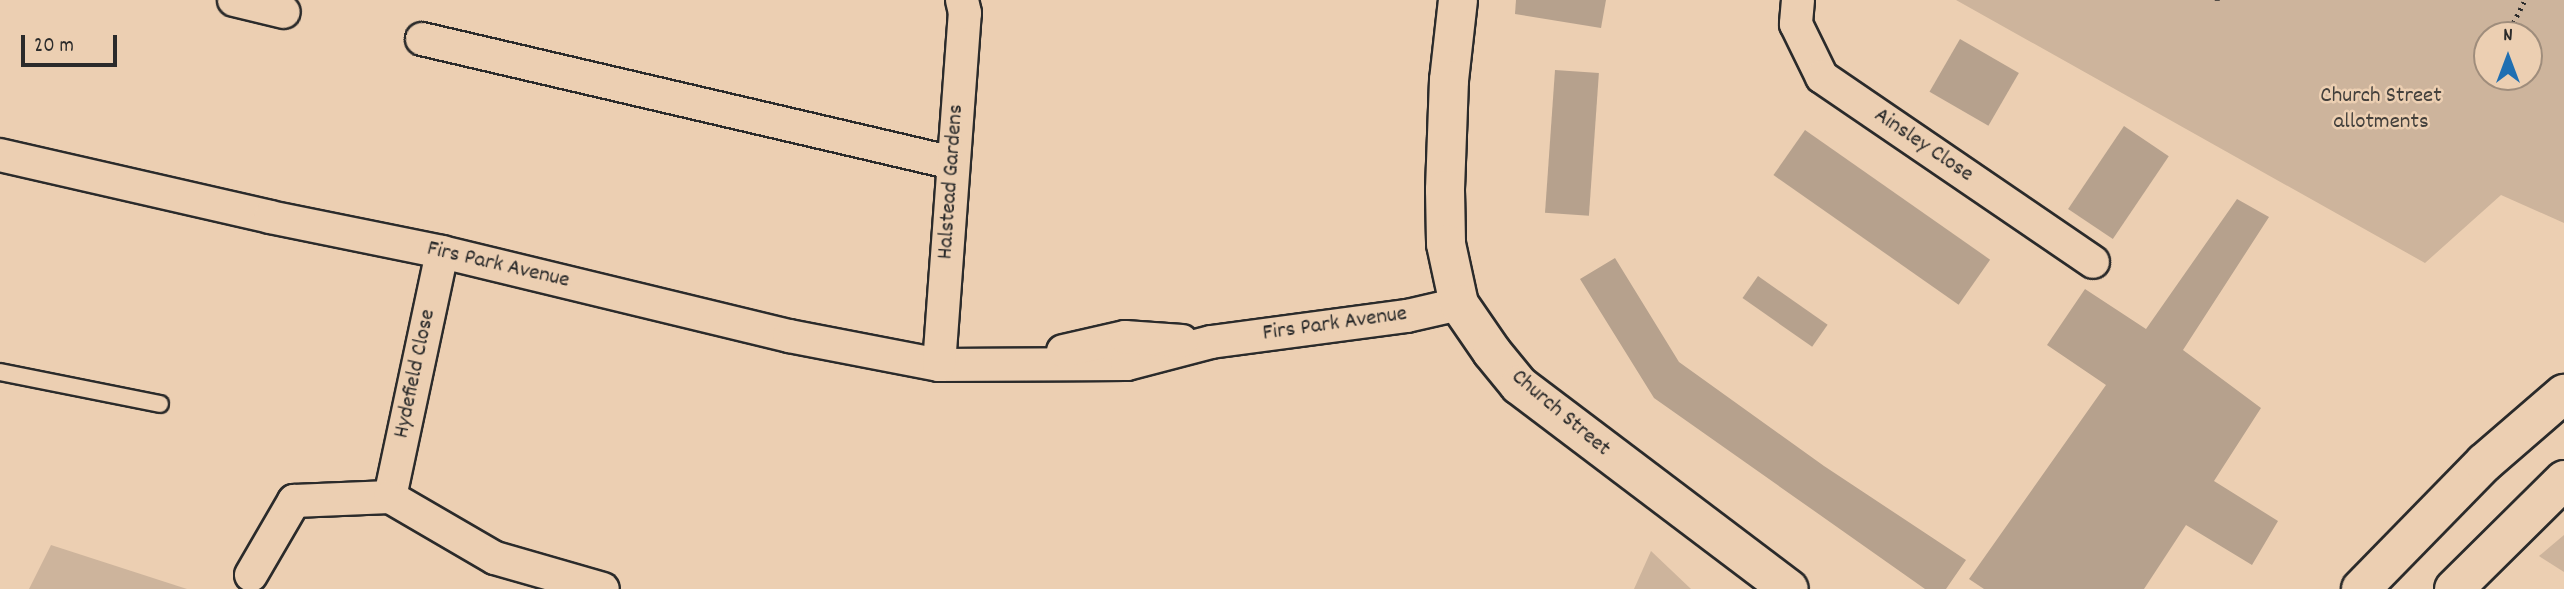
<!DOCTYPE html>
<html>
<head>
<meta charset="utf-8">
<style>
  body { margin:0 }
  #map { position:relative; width:2564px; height:589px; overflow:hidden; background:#eccfb2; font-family:Dekko,sans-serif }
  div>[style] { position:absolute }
  .green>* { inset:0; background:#cdb49c }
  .building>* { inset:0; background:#b6a18d; transform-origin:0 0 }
  .path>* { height:4.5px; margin-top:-2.25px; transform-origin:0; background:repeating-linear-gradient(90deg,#2b2b2b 0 2px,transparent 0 7px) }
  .roads { filter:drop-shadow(2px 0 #2b2b2b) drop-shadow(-2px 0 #2b2b2b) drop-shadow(0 2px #2b2b2b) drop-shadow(0 -2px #2b2b2b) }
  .service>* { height:16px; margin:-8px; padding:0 8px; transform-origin:8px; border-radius:8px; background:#eccfb2 }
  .minor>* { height:32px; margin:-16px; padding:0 16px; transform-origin:16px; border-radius:16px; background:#eccfb2 }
  .secondary>* { height:38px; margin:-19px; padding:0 19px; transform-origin:19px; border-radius:19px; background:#eccfb2 }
  .trunk>* { height:38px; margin:-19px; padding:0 19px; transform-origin:19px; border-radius:19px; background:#eccfb2 }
  span { translate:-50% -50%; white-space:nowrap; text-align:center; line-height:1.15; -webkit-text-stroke:5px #eccfb2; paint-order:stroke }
  .park-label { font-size:23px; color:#43403c }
  .street-label { font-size:23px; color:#2b2b2b }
  .north { position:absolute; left:2473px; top:21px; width:70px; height:70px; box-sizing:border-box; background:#eccfb2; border:2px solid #9f8d7c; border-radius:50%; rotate:0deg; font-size:19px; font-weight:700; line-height:28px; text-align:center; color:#2b2b2b }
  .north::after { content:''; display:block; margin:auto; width:24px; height:32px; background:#1f6fb2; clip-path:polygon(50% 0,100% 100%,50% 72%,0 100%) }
  .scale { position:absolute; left:21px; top:35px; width:96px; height:32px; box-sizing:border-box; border:4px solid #2b2b2b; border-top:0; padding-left:9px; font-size:21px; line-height:24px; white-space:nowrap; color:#2b2b2b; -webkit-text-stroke:5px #eccfb2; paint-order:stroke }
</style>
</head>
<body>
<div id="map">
  <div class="green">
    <i style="clip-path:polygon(evenodd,1956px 0,2564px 0,2564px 223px,2501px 195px,2425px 263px,1956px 0,2487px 35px,2529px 35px,2529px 77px,2487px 77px,2487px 35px)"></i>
    <i style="clip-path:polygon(2564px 535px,2564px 572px,2539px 556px)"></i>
    <i style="clip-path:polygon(51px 545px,187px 589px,29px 589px)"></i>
    <i style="clip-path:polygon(1651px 551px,1691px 589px,1634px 589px)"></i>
  </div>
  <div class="building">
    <i style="clip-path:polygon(1516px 0,1606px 0,1601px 28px,1515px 14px)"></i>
    <i style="left:1960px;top:39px;width:68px;height:61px;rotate:30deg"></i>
    <i style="left:1555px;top:70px;width:44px;height:143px;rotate:4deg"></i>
    <i style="left:2124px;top:126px;width:54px;height:100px;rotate:34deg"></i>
    <i style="left:1805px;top:130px;width:226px;height:55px;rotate:35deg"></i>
    <i style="clip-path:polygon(2237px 199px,2269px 217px,2183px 350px,2261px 408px,2214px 481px,2278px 521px,2252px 565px,2186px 525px,2144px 589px,1984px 589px,1969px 579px,2106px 385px,2047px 345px,2085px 289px,2146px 329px)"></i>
    <i style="clip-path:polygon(1615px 258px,1679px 362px,1824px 466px,1966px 560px,1946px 589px,1925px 589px,1654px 398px,1580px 279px)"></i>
    <i style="left:1758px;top:276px;width:85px;height:27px;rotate:35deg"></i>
  </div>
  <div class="path">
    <i style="left:2217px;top:1px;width:1px;rotate:-90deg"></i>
    <i style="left:2507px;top:35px;width:39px;rotate:-63deg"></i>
  </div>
  <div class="roads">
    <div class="service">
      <i style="left:0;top:372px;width:163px;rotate:11.3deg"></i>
    </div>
    <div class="minor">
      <i style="left:234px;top:0;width:51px;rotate:13.5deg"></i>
      <i style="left:1798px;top:0;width:24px;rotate:95deg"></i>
      <i style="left:1796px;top:24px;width:59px;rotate:63.9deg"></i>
      <i style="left:1822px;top:77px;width:328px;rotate:34.3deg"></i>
      <i style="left:422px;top:39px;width:545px;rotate:13.14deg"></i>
      <i style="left:0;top:155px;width:277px;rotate:12.9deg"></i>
      <i style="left:270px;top:217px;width:176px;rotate:11.5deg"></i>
      <i style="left:442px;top:252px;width:357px;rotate:13.6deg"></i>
      <i style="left:789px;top:336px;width:153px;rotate:10.9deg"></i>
      <i style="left:939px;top:365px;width:188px;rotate:-0.3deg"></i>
      <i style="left:1127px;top:364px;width:87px;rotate:-14.7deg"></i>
      <i style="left:1211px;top:342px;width:198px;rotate:-7.6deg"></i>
      <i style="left:1407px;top:316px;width:53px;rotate:-13deg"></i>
      <i style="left:1063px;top:351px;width:64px;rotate:-12.7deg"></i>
      <i style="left:1125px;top:337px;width:57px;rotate:4deg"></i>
      <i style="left:939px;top:365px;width:353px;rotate:-85.8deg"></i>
      <i style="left:965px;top:13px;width:13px;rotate:-103deg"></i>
      <i style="left:390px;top:497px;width:250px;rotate:-78deg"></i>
      <i style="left:251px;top:575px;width:86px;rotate:-59.8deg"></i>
      <i style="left:294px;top:501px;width:96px;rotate:-2.4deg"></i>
      <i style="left:390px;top:497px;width:121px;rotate:30.2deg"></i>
      <i style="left:495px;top:558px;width:112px;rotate:16deg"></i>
    </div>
    <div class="secondary">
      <i style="left:1458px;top:0;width:81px;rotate:96.4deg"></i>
      <i style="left:1449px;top:80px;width:110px;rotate:92.1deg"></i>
      <i style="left:1445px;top:190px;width:54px;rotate:88.9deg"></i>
      <i style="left:1446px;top:244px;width:61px;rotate:77.8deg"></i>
      <i style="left:1459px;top:304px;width:58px;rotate:55.5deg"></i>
      <i style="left:1492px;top:352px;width:43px;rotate:50.7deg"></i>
      <i style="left:1519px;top:385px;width:338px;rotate:37.1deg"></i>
    </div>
    <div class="trunk">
      <i style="left:2361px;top:589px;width:176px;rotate:-45.7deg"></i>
      <i style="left:2484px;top:463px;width:106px;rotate:-40.8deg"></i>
      <i style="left:2454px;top:589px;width:155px;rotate:-44.7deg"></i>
    </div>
  </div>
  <div class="park-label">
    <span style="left:2381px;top:110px">Church Street<br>allotments</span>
  </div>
  <div class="street-label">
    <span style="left:1923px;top:146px;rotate:34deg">Ainsley Close</span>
    <span style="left:952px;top:182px;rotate:-86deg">Halstead Gardens</span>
    <span style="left:498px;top:266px;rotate:13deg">Firs Park Avenue</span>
    <span style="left:1335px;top:325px;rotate:-8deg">Firs Park Avenue</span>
    <span style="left:416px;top:374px;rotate:-78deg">Hydefield Close</span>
    <span style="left:1560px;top:414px;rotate:40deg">Church Street</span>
  </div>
  <div class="north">N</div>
  <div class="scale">20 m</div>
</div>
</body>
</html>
